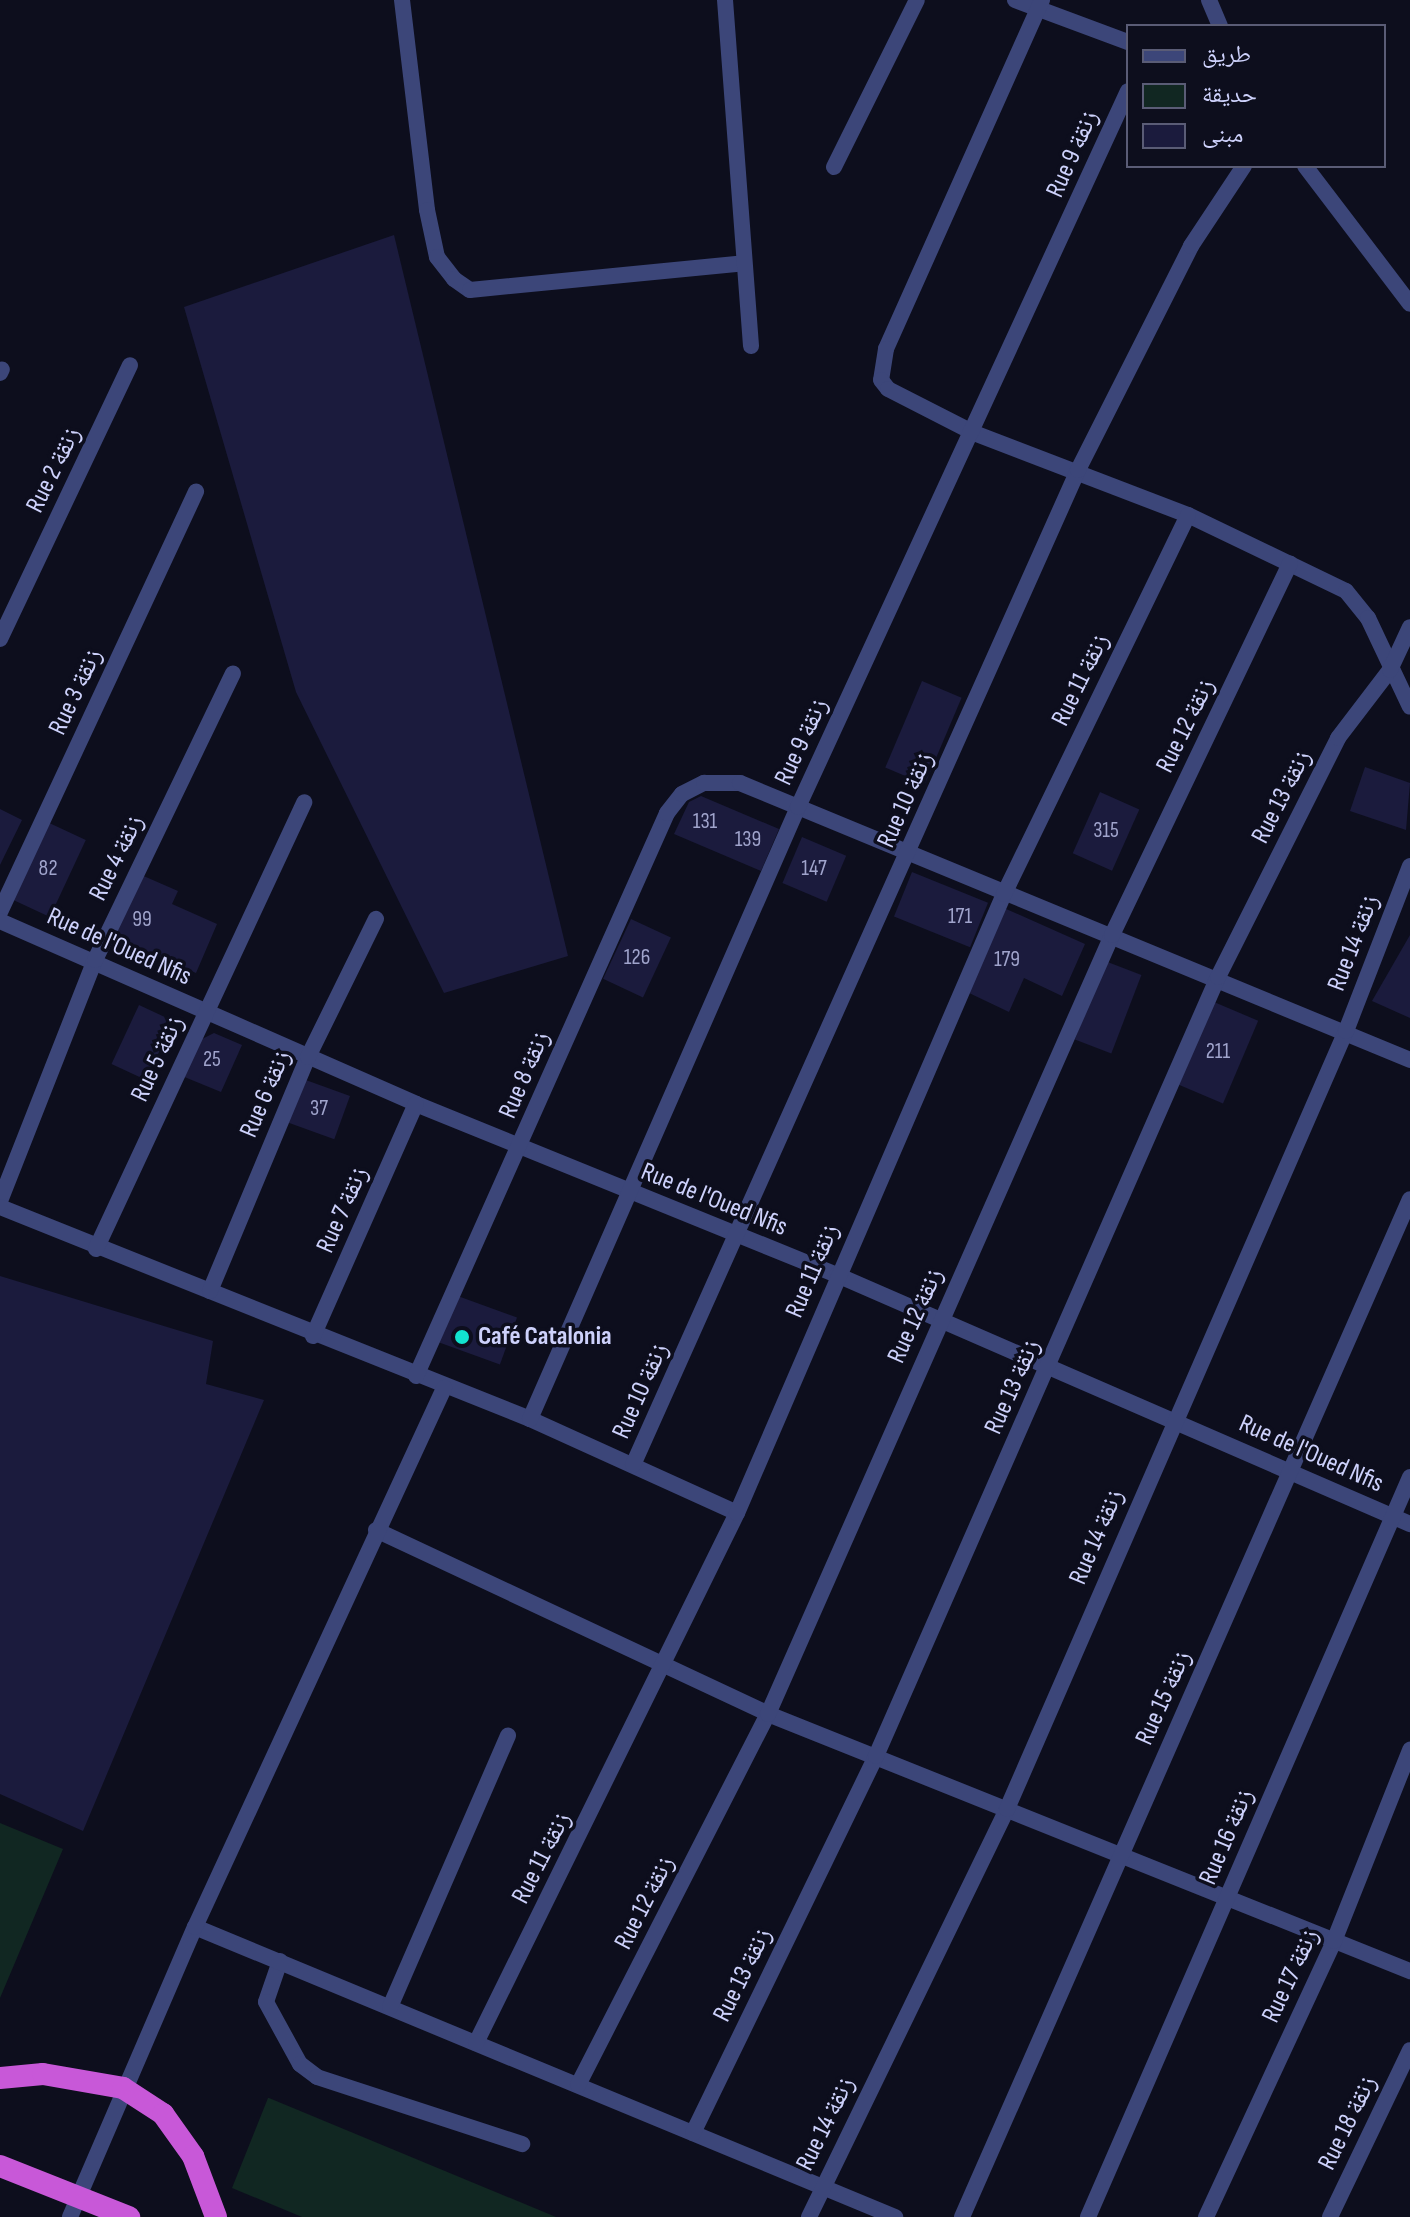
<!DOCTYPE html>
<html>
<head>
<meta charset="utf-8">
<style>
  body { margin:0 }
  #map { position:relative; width:1410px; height:2217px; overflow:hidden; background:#0d0e1d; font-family:"Sofia Sans Condensed","Noto Naskh Arabic",sans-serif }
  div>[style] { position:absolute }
  .green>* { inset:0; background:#112722 }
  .building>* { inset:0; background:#1b1b3d; transform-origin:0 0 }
  .service>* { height:16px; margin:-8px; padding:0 8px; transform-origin:8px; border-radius:8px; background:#3c4679 }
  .minor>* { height:16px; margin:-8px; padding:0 8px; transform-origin:8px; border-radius:8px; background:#3c4679 }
  .trunk>* { height:22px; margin:-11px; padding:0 11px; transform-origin:11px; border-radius:11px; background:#c858d8 }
  .dots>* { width:22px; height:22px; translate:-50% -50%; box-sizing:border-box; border:4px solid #0d0e1d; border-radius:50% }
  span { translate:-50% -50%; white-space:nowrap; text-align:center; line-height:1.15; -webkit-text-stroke:7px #0d0e1d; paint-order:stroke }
  .number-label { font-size:22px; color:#a0a4cc }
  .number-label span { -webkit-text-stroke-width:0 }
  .street-label { font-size:26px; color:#cdd1fb }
  .poi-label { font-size:26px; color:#cdd1fb; font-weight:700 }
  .left { translate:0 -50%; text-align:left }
  .legend { position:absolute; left:1126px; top:24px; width:260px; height:144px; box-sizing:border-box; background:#0d0e1d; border:2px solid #5a5c76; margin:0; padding:10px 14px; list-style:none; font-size:24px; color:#cdd1fb }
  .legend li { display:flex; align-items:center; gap:16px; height:40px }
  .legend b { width:40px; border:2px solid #5a5c76 }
</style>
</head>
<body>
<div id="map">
  <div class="green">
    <i style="clip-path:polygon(0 1823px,63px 1849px,0 1998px)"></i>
    <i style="clip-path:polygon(268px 2098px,269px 2098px,556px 2217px,302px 2217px,232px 2188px)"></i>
  </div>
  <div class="building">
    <i style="clip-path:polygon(394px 235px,568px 956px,444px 993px,296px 692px,184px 307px)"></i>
    <i style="left:922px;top:681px;width:43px;height:94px;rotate:23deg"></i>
    <i style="clip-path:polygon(1365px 767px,1410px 783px,1406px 830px,1350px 811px)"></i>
    <i style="left:1100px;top:792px;width:43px;height:67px;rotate:24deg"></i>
    <i style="clip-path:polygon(701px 796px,779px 829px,761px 871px,674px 834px,689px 802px)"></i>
    <i style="clip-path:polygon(0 809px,22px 820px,0 865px)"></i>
    <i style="left:45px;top:821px;width:45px;height:85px;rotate:25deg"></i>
    <i style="left:802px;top:837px;width:48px;height:50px;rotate:23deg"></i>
    <i style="left:912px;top:872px;width:82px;height:48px;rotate:22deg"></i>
    <i style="clip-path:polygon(139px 874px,178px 891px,172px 904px,217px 924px,196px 973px,112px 936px)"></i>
    <i style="clip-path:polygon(1004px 908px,1085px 944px,1062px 996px,1024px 978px,1009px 1012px,967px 992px)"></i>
    <i style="left:631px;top:919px;width:44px;height:66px;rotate:25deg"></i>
    <i style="clip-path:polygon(1410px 935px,1410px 1018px,1372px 1001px)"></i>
    <i style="left:1105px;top:961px;width:39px;height:84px;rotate:21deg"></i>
    <i style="left:1214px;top:1002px;width:48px;height:90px;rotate:23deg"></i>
    <i style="left:139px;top:1005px;width:38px;height:65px;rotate:25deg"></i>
    <i style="clip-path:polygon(214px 1033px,242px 1045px,221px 1092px,182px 1076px,196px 1042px)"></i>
    <i style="left:303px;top:1079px;width:50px;height:46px;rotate:20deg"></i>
    <i style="clip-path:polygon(0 1276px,213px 1341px,206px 1384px,264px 1400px,83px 1831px,0 1794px)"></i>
    <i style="left:455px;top:1295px;width:66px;height:50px;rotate:20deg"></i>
  </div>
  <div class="service">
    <i style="left:402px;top:0;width:211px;rotate:83.2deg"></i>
    <i style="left:427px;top:210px;width:48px;rotate:78deg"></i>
    <i style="left:437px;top:257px;width:28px;rotate:52deg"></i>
    <i style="left:454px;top:279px;width:19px;rotate:35deg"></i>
    <i style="left:470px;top:290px;width:275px;rotate:-5.6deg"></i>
    <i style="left:725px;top:0;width:347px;rotate:85.7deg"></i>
    <i style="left:280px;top:1961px;width:43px;rotate:108.9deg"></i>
    <i style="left:266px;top:2002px;width:71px;rotate:61.3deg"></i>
    <i style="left:300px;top:2064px;width:21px;rotate:37deg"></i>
    <i style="left:317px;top:2077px;width:216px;rotate:18.1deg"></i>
  </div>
  <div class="minor">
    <i style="left:1015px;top:0;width:121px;rotate:20.4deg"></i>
    <i style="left:1042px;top:0;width:382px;rotate:114.1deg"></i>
    <i style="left:886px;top:349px;width:31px;rotate:99deg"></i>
    <i style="left:881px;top:380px;width:11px;rotate:52deg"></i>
    <i style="left:888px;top:389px;width:97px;rotate:27.1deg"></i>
    <i style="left:974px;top:433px;width:229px;rotate:21deg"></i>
    <i style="left:1188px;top:515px;width:175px;rotate:25.7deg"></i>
    <i style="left:1346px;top:591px;width:35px;rotate:51deg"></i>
    <i style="left:1368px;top:618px;width:98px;rotate:64.7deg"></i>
    <i style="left:1209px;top:0;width:28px;rotate:67deg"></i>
    <i style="left:1305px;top:166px;width:173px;rotate:52.7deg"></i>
    <i style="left:834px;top:167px;width:186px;rotate:-63.6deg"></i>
    <i style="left:0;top:373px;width:4px;rotate:-63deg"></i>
    <i style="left:0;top:639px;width:303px;rotate:-64.6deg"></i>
    <i style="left:0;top:912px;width:464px;rotate:-65deg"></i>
    <i style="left:0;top:921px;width:454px;rotate:23.7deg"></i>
    <i style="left:416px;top:1104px;width:454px;rotate:22.1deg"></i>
    <i style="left:837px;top:1275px;width:625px;rotate:23.49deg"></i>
    <i style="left:0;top:1201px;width:259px;rotate:-68.5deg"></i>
    <i style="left:95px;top:960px;width:318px;rotate:-64.3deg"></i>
    <i style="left:0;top:1207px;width:571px;rotate:21.8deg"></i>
    <i style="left:530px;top:1419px;width:227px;rotate:24.4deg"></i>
    <i style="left:96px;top:1249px;width:493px;rotate:-65deg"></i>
    <i style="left:210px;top:1291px;width:254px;rotate:-67.3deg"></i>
    <i style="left:308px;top:1057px;width:154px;rotate:-63.8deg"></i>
    <i style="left:313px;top:1336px;width:254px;rotate:-66.1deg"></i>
    <i style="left:416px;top:1376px;width:616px;rotate:-65.97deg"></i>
    <i style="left:667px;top:813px;width:24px;rotate:-52deg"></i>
    <i style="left:682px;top:794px;width:25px;rotate:-27deg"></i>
    <i style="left:704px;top:783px;width:36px"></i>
    <i style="left:740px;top:783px;width:725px;rotate:22.46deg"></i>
    <i style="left:530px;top:1419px;width:668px;rotate:-66.35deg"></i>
    <i style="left:798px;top:807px;width:788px;rotate:-65.26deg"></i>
    <i style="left:633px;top:1465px;width:1090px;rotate:-65.9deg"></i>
    <i style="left:1078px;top:470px;width:251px;rotate:-63.2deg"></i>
    <i style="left:1191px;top:246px;width:96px;rotate:-56.5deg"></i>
    <i style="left:376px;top:1530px;width:433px;rotate:25.1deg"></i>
    <i style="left:768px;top:1714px;width:692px;rotate:21.82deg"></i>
    <i style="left:195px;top:1927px;width:758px;rotate:22.5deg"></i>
    <i style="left:390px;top:2007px;width:296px;rotate:-66.5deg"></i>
    <i style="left:476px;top:2043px;width:591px;rotate:-63.78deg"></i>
    <i style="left:737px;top:1513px;width:674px;rotate:-66.67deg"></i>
    <i style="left:1004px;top:894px;width:421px;rotate:-64.1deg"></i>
    <i style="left:578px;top:2085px;width:417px;rotate:-62.9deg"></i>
    <i style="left:768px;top:1714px;width:852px;rotate:-66.17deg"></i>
    <i style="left:1112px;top:935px;width:412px;rotate:-64.4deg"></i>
    <i style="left:693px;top:2133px;width:419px;rotate:-64.1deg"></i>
    <i style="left:876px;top:1756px;width:851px;rotate:-66.3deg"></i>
    <i style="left:1218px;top:977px;width:267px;rotate:-63.3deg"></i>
    <i style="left:1338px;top:738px;width:86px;rotate:-52.6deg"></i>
    <i style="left:1390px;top:670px;width:47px;rotate:-65.1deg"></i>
    <i style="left:70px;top:2217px;width:316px;rotate:-66.7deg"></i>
    <i style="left:195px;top:1927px;width:594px;rotate:-65.2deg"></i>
    <i style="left:809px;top:2217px;width:454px;rotate:-64.1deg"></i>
    <i style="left:1007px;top:1809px;width:849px;rotate:-66.46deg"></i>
    <i style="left:1346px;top:1031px;width:177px;rotate:-68.8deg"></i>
    <i style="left:962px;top:2217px;width:1112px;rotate:-66.25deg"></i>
    <i style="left:1088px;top:2217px;width:807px;rotate:-66.48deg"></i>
    <i style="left:1206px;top:2217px;width:304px;rotate:-65.1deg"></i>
    <i style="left:1334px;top:1941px;width:206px;rotate:-68.3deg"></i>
    <i style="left:1330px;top:2217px;width:185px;rotate:-64.4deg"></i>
  </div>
  <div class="trunk">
    <i style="left:0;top:2078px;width:43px;rotate:-5.3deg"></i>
    <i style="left:43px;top:2074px;width:81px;rotate:9.9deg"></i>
    <i style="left:123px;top:2088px;width:48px;rotate:33deg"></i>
    <i style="left:163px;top:2114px;width:52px;rotate:54.5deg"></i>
    <i style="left:193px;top:2156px;width:65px;rotate:69.3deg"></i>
    <i style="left:0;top:2166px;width:139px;rotate:21.6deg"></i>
  </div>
  <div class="dots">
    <i style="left:462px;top:1337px;background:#12e3cf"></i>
  </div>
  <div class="number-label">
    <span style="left:705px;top:822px">131</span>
    <span style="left:1106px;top:831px">315</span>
    <span style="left:748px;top:840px">139</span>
    <span style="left:48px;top:869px">82</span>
    <span style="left:814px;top:869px">147</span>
    <span style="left:960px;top:917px">171</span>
    <span style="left:142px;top:920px">99</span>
    <span style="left:637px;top:958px">126</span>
    <span style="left:1007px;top:960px">179</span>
    <span style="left:1218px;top:1052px">211</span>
    <span style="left:212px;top:1060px">25</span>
    <span style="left:319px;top:1109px">37</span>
  </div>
  <div class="street-label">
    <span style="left:1073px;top:154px;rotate:-66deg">Rue 9 زنقة</span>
    <span style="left:54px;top:470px;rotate:-64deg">Rue 2 زنقة</span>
    <span style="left:1081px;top:680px;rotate:-64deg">Rue 11 زنقة</span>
    <span style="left:76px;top:692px;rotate:-65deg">Rue 3 زنقة</span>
    <span style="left:1186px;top:726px;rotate:-64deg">Rue 12 زنقة</span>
    <span style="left:802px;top:742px;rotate:-65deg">Rue 9 زنقة</span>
    <span style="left:1282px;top:797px;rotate:-63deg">Rue 13 زنقة</span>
    <span style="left:906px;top:800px;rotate:-66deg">Rue 10 زنقة</span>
    <span style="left:117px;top:858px;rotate:-64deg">Rue 4 زنقة</span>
    <span style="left:1354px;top:943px;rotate:-69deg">Rue 14 زنقة</span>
    <span style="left:119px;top:947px;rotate:24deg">Rue de l'Oued Nfis</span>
    <span style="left:158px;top:1059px;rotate:-65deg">Rue 5 زنقة</span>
    <span style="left:525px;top:1075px;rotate:-67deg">Rue 8 زنقة</span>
    <span style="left:266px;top:1094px;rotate:-67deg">Rue 6 زنقة</span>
    <span style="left:714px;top:1200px;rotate:22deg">Rue de l'Oued Nfis</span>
    <span style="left:343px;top:1210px;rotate:-66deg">Rue 7 زنقة</span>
    <span style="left:813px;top:1271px;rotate:-67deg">Rue 11 زنقة</span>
    <span style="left:916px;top:1316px;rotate:-66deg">Rue 12 زنقة</span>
    <span style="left:1013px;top:1387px;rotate:-66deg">Rue 13 زنقة</span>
    <span style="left:641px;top:1391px;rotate:-66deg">Rue 10 زنقة</span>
    <span style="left:1311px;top:1454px;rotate:24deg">Rue de l'Oued Nfis</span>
    <span style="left:1097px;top:1537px;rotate:-67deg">Rue 14 زنقة</span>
    <span style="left:1164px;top:1698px;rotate:-66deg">Rue 15 زنقة</span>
    <span style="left:1227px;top:1837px;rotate:-67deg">Rue 16 زنقة</span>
    <span style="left:542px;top:1858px;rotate:-63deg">Rue 11 زنقة</span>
    <span style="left:645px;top:1903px;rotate:-63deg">Rue 12 زنقة</span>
    <span style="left:743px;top:1975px;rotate:-64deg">Rue 13 زنقة</span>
    <span style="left:1291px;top:1976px;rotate:-65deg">Rue 17 زنقة</span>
    <span style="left:1348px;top:2123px;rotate:-64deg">Rue 18 زنقة</span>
    <span style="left:826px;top:2124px;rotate:-64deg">Rue 14 زنقة</span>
  </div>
  <div class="poi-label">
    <span class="left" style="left:478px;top:1337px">Café Catalonia</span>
  </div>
  <ul class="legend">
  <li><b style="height:10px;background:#3c4679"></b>طريق</li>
  <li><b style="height:22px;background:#112722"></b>حديقة</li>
  <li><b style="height:22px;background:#1b1b3d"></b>مبنى</li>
  </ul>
</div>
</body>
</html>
